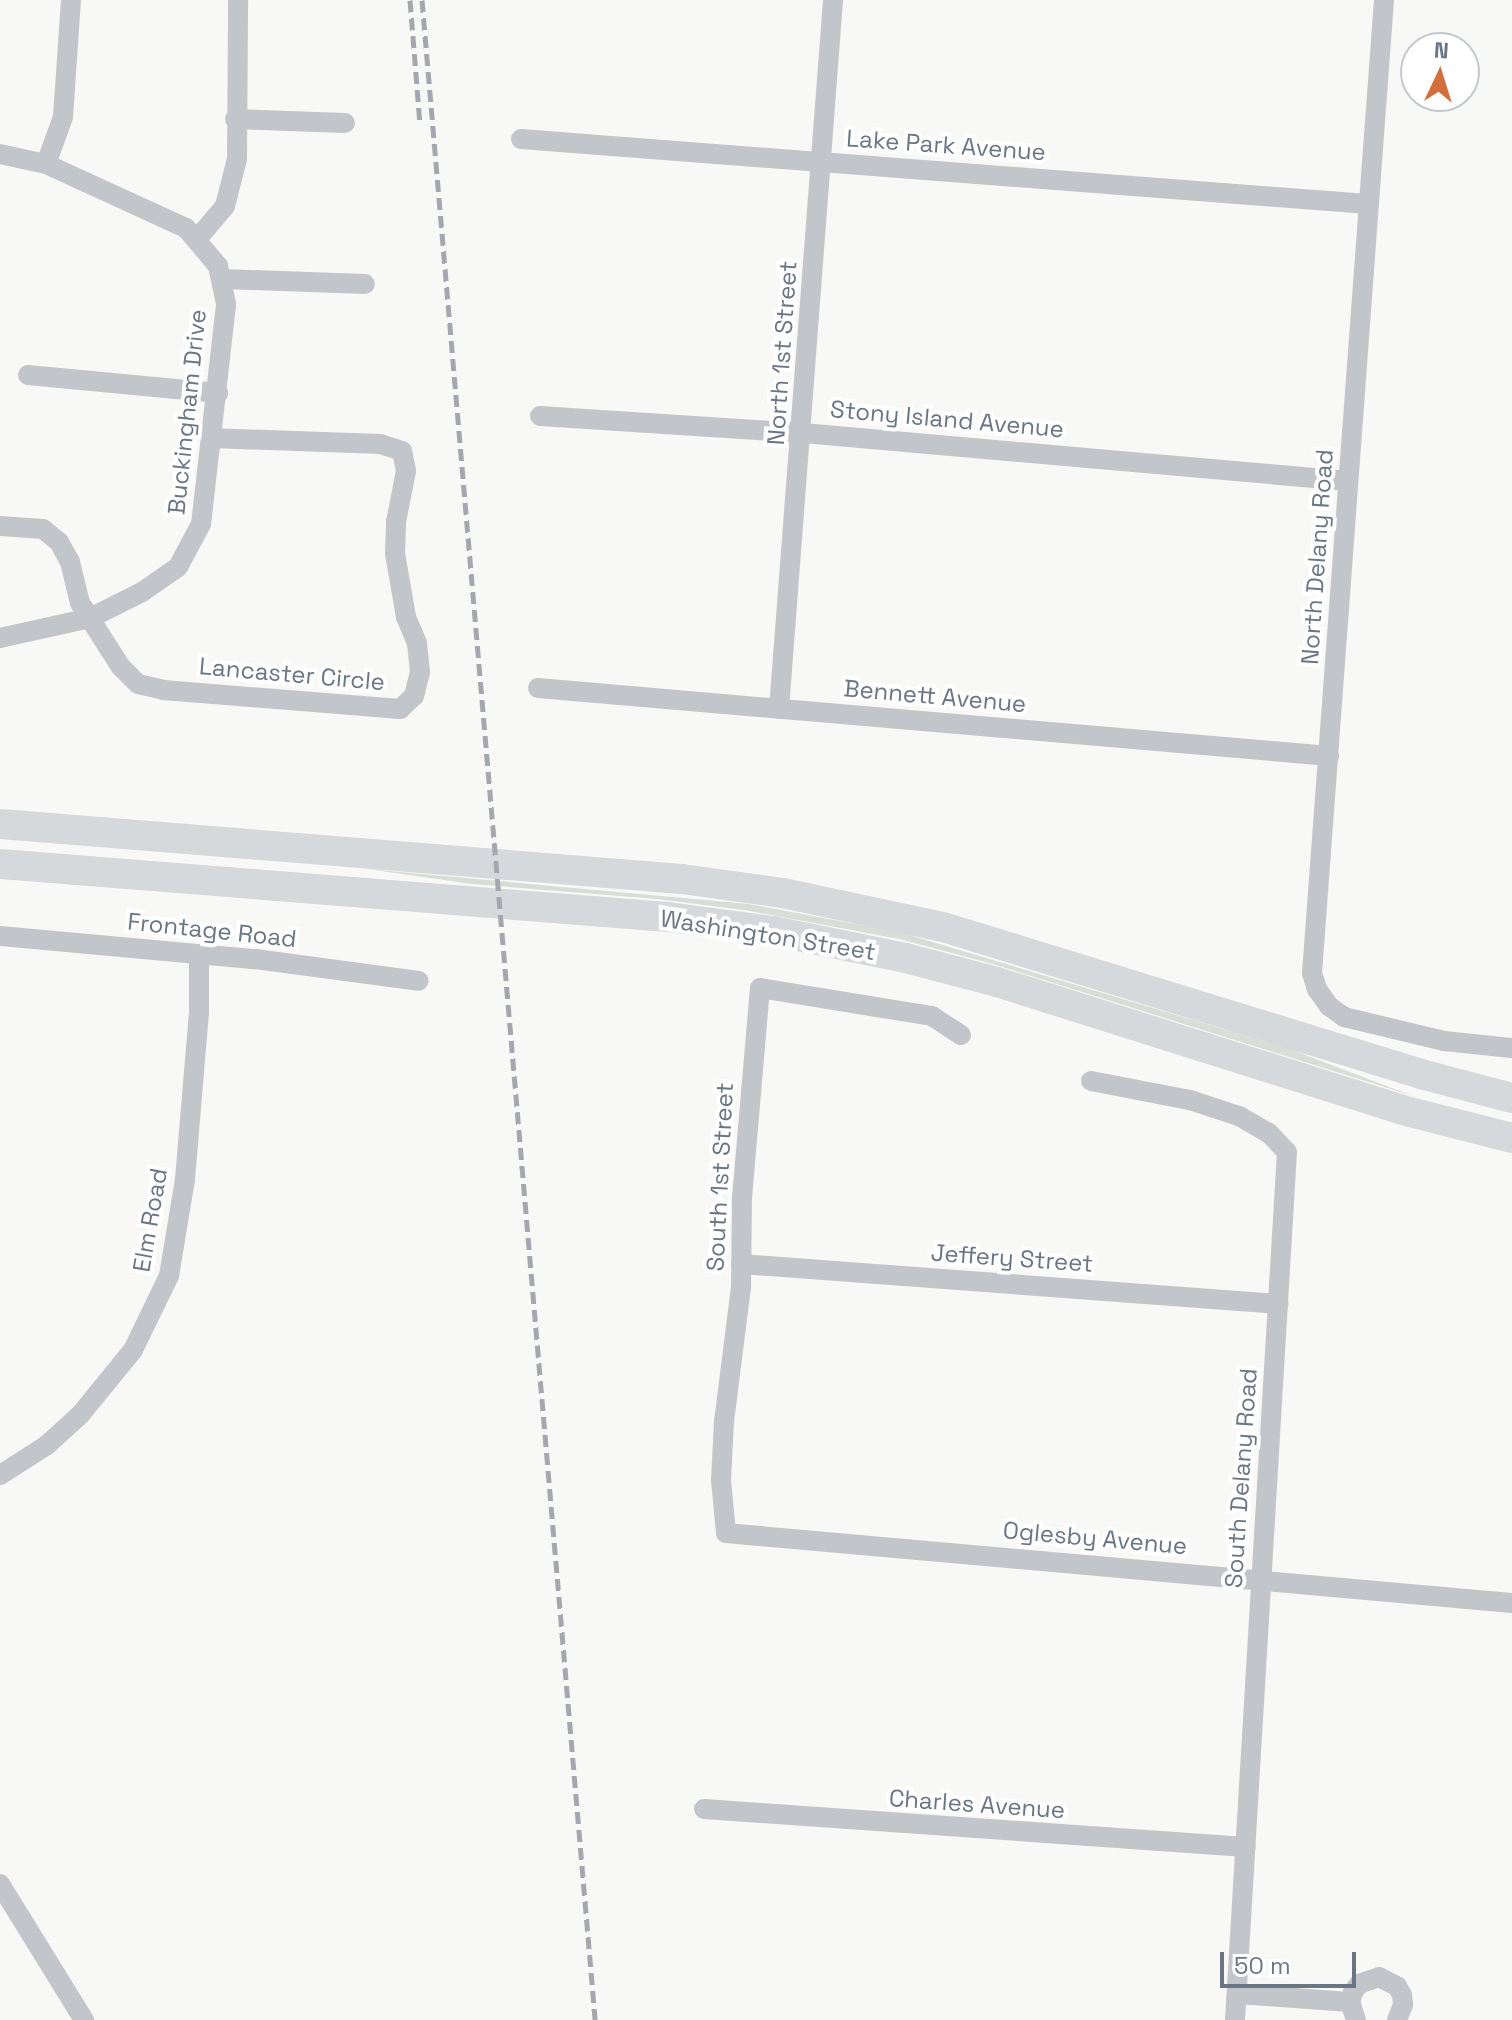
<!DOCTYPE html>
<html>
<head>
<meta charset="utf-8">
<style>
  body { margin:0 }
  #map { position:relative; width:1512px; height:2020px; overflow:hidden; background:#f8f8f6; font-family:"Space Grotesk",sans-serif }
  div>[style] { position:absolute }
  .green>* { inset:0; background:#d8ddd6 }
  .minor>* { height:20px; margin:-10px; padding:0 10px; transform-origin:10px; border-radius:10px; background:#c2c5c9 }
  .secondary>* { height:30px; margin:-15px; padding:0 15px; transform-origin:15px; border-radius:15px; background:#d5d9dc }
  .rail>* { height:5px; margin-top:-2.5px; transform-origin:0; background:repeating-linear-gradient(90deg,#a4a8ae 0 12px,transparent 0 18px) }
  span { translate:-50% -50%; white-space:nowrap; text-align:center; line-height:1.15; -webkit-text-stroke:8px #fff; paint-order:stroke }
  .street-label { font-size:24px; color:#6a7684 }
  .north { position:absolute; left:1400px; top:32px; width:80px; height:80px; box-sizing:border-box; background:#fff; border:2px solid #c3c8ce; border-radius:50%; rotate:4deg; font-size:22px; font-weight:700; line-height:32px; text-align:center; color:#6a7684 }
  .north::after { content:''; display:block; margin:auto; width:28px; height:36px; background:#d26f3c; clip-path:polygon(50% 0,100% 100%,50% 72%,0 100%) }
  .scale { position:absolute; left:1220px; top:1952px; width:136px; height:36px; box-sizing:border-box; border:4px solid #6a7684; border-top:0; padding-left:10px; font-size:24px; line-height:28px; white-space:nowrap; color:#6a7684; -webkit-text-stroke:6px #fff; paint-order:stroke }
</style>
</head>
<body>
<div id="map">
  <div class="green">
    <i style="clip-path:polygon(367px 869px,749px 904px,899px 932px,1287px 1048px,1413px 1096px,993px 964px,899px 939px,744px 910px,657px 899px,472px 884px)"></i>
  </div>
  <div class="minor">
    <i style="left:1384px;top:0;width:976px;rotate:94.23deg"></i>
    <i style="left:1312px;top:973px;width:17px;rotate:73deg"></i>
    <i style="left:1317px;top:989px;width:21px;rotate:55deg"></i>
    <i style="left:1329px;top:1006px;width:19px;rotate:36deg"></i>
    <i style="left:1344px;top:1017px;width:103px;rotate:13.5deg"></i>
    <i style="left:1444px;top:1041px;width:68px;rotate:5.9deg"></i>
    <i style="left:235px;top:119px;width:110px;rotate:2.1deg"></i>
    <i style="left:521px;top:139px;width:849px;rotate:4.39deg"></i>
    <i style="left:0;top:154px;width:47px;rotate:12.3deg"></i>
    <i style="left:46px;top:164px;width:154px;rotate:24.6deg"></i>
    <i style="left:186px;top:228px;width:50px;rotate:49.9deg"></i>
    <i style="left:218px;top:266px;width:40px;rotate:78deg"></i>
    <i style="left:226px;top:305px;width:220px;rotate:96.5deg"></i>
    <i style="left:201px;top:524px;width:49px;rotate:118.1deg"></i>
    <i style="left:178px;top:567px;width:44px;rotate:145.2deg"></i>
    <i style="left:142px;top:592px;width:58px;rotate:153.4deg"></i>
    <i style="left:90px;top:618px;width:92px;rotate:167.5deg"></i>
    <i style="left:46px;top:164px;width:50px;rotate:-70.1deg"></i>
    <i style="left:63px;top:117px;width:117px;rotate:-86.1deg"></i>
    <i style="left:198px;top:238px;width:42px;rotate:-49.8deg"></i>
    <i style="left:225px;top:206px;width:49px;rotate:-75.7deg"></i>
    <i style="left:237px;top:159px;width:159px;rotate:-89.6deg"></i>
    <i style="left:222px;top:279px;width:143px;rotate:2deg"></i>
    <i style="left:28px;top:375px;width:191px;rotate:5.4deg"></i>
    <i style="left:540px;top:416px;width:264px;rotate:3.7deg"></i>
    <i style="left:803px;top:433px;width:547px;rotate:5.03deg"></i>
    <i style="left:0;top:526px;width:43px;rotate:4deg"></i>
    <i style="left:43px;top:529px;width:21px;rotate:39deg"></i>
    <i style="left:59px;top:542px;width:23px;rotate:61deg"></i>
    <i style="left:70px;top:562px;width:42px;rotate:76.3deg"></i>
    <i style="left:80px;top:603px;width:76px;rotate:57.4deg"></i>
    <i style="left:121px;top:667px;width:24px;rotate:45deg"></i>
    <i style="left:138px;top:684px;width:26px;rotate:13deg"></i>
    <i style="left:163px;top:690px;width:238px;rotate:4.6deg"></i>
    <i style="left:400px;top:709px;width:19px;rotate:-43deg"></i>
    <i style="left:414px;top:696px;width:25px;rotate:-76deg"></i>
    <i style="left:420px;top:672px;width:29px;rotate:-96deg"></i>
    <i style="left:417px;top:643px;width:28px;rotate:-113deg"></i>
    <i style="left:406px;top:617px;width:65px;rotate:-99.8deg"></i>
    <i style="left:395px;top:553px;width:31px;rotate:-88deg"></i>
    <i style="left:396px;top:522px;width:52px;rotate:-78.9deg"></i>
    <i style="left:406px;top:471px;width:20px;rotate:-101deg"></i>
    <i style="left:402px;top:451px;width:22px;rotate:-162deg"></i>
    <i style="left:381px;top:444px;width:170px;rotate:-178deg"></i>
    <i style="left:538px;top:688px;width:794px;rotate:4.91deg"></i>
    <i style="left:779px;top:709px;width:711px;rotate:-85.64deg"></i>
    <i style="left:0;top:936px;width:256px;rotate:5.2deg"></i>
    <i style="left:255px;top:959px;width:165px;rotate:7.6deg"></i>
    <i style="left:961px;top:1035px;width:35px;rotate:-147deg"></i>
    <i style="left:932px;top:1016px;width:174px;rotate:-170.8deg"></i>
    <i style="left:760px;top:988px;width:209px;rotate:94.9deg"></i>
    <i style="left:742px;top:1196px;width:91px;rotate:90.6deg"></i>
    <i style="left:741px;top:1287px;width:135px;rotate:97.2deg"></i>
    <i style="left:724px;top:1421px;width:59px;rotate:92.9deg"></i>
    <i style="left:721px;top:1480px;width:53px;rotate:84.6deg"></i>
    <i style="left:726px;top:1533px;width:789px;rotate:5.09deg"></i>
    <i style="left:1091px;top:1081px;width:101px;rotate:10.9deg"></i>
    <i style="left:1190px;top:1100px;width:52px;rotate:18.1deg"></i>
    <i style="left:1239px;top:1116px;width:34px;rotate:30deg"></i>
    <i style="left:1269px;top:1133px;width:26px;rotate:47deg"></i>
    <i style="left:1287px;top:1152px;width:870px;rotate:93.43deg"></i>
    <i style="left:741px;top:1264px;width:539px;rotate:4.25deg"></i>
    <i style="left:0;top:1475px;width:56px;rotate:-32.6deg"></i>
    <i style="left:47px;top:1445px;width:45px;rotate:-42.3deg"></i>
    <i style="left:80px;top:1415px;width:84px;rotate:-50.8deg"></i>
    <i style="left:133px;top:1350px;width:82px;rotate:-64.1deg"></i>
    <i style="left:169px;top:1276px;width:98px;rotate:-80.6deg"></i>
    <i style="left:185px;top:1179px;width:167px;rotate:-85.2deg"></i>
    <i style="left:199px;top:1013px;width:57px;rotate:-90deg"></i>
    <i style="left:704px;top:1809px;width:543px;rotate:4.01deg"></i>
    <i style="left:0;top:1884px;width:160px;rotate:58.3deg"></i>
    <i style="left:1238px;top:1994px;width:112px;rotate:4.1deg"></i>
    <i style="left:1356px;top:2020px;width:19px;rotate:-108deg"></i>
    <i style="left:1350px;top:2002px;width:10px;rotate:-73deg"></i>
    <i style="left:1353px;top:1992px;width:10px;rotate:-53deg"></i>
    <i style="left:1359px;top:1984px;width:21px;rotate:-19deg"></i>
    <i style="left:1379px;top:1977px;width:20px;rotate:27deg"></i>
    <i style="left:1397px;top:1986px;width:10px;rotate:61deg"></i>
    <i style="left:1402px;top:1995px;width:10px;rotate:84deg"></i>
    <i style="left:1403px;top:2005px;width:16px;rotate:112deg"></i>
  </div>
  <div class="secondary">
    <i style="left:0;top:824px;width:684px;rotate:4.61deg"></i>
    <i style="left:682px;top:879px;width:102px;rotate:7.9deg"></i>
    <i style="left:783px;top:893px;width:164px;rotate:12deg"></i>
    <i style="left:943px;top:927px;width:500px;rotate:17.09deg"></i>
    <i style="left:1421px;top:1074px;width:94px;rotate:14.8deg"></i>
    <i style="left:0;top:864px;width:670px;rotate:4.54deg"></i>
    <i style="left:668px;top:917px;width:106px;rotate:7.6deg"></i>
    <i style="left:773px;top:931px;width:136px;rotate:11.5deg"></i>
    <i style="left:906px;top:958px;width:94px;rotate:14.8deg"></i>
    <i style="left:997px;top:982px;width:433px;rotate:17.5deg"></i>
    <i style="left:1410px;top:1112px;width:105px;rotate:14.3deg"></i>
  </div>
  <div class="rail">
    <i style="left:410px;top:0;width:124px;rotate:85.4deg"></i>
    <i style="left:422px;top:0;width:2027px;rotate:85.1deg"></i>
  </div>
  <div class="street-label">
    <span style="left:946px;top:145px;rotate:4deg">Lake Park Avenue</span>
    <span style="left:782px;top:353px;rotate:-86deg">North 1st Street</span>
    <span style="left:187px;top:412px;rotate:-84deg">Buckingham Drive</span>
    <span style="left:947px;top:419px;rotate:5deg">Stony Island Avenue</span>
    <span style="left:1317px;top:557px;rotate:-86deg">North Delany Road</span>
    <span style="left:292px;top:674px;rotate:5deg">Lancaster Circle</span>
    <span style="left:935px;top:696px;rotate:5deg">Bennett Avenue</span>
    <span style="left:212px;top:930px;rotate:6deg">Frontage Road</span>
    <span style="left:768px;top:935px;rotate:9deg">Washington Street</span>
    <span style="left:720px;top:1177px;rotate:-87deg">South 1st Street</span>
    <span style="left:150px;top:1220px;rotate:-80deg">Elm Road</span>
    <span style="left:1012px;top:1258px;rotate:4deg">Jeffery Street</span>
    <span style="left:1241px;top:1478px;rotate:-86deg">South Delany Road</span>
    <span style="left:1095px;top:1538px;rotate:5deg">Oglesby Avenue</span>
    <span style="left:977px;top:1804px;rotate:4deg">Charles Avenue</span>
  </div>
  <div class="north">N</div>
  <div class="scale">50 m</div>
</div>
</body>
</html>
